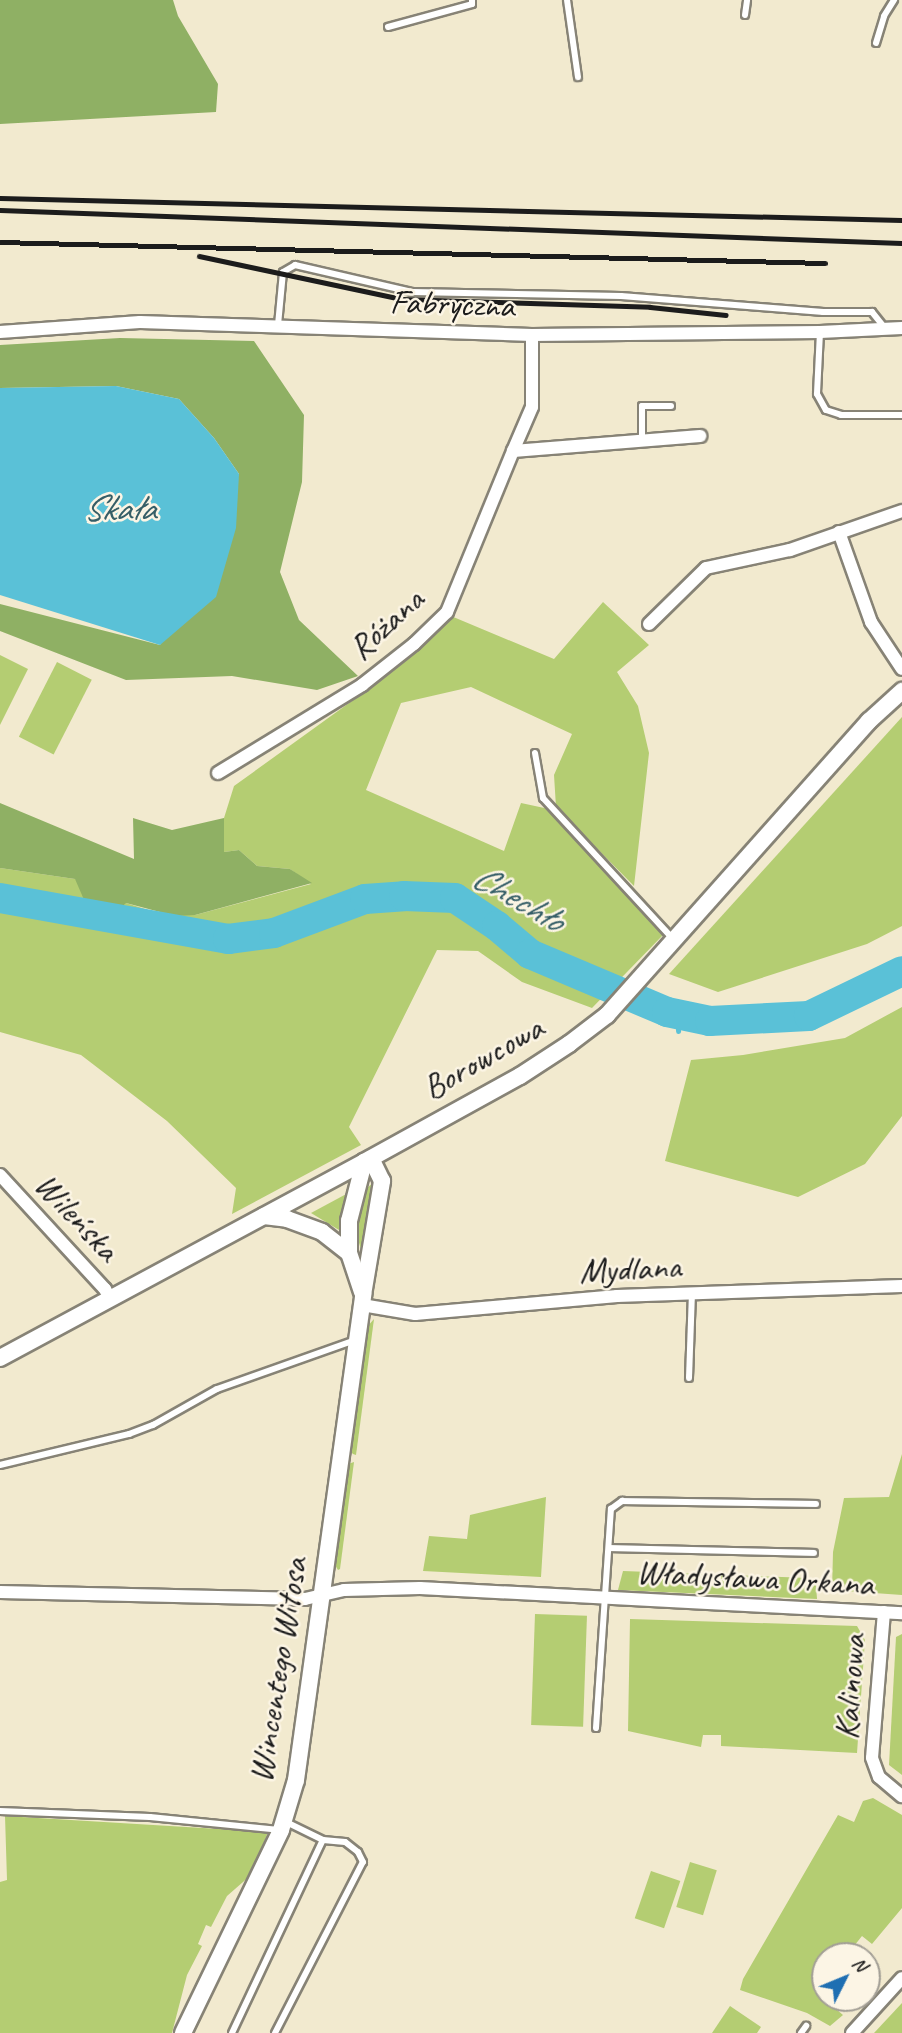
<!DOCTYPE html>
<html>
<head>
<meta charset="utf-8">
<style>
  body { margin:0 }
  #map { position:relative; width:902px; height:2033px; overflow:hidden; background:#f2eacf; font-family:Caveat,sans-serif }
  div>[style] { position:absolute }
  .green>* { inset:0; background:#b4cd72; transform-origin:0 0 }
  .forest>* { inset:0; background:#8fb064 }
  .water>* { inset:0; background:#5ac1d7 }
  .stream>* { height:5px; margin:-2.5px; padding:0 2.5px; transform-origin:2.5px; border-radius:2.5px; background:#5ac1d7 }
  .river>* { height:30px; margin:-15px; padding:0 15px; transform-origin:15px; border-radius:15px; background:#5ac1d7 }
  .roads { filter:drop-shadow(2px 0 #878376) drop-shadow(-2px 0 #878376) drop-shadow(0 2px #878376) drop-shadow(0 -2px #878376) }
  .service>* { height:6px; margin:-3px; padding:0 3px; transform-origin:3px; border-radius:3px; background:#fff }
  .minor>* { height:12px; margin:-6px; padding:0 6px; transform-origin:6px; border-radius:6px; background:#fff }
  .tertiary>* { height:16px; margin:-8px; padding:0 8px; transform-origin:8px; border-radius:8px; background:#fff }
  .rail>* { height:5px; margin:-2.5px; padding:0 2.5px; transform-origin:2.5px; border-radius:2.5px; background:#1c1c1c }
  span { translate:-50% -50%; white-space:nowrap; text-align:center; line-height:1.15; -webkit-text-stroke:5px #fcf5e5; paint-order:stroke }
  .street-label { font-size:35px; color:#1c1c1c }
  .water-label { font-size:37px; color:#355e67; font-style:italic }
  .north { position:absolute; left:811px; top:1942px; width:70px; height:70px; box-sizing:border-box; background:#fcf5e5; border:2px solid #a29e95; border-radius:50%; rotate:47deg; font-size:19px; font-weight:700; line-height:28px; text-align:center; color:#1c1c1c }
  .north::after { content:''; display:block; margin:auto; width:24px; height:32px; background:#1f6fb2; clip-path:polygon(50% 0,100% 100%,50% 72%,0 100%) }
</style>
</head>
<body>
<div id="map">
  <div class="green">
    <i style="clip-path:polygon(603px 602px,649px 645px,617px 672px,638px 706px,649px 753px,634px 886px,556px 807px,554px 775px,572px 734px,471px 687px,401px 703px,366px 790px,504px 851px,521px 803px,549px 809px,663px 935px,592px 1008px,522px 982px,478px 951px,437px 950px,349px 1127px,361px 1145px,232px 1214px,236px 1188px,167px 1121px,81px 1055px,0 1032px,0 868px,75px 879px,126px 903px,158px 913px,195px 915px,311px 884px,290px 869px,257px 866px,239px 850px,224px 852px,224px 818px,234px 786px,374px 685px,451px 616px,554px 659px)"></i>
    <i style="clip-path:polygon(0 655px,28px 669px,0 725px)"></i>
    <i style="left:57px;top:662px;width:39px;height:84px;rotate:27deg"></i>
    <i style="clip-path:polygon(902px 717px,902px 926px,867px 944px,718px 992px,669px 974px)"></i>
    <i style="clip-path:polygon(902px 1007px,902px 1116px,865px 1164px,798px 1197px,665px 1161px,691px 1060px,743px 1055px,845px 1038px)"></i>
    <i style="clip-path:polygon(375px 1181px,363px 1256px,356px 1233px,358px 1208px,367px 1188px)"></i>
    <i style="clip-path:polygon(350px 1192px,344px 1233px,311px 1213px)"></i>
    <i style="clip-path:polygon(374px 1319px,356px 1455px,353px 1454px,350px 1451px,367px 1327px)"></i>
    <i style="clip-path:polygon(902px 1454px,902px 1595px,832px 1590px,833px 1552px,844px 1498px,889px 1497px)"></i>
    <i style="clip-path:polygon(354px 1462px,340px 1569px,338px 1570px,335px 1565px,348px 1464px)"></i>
    <i style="clip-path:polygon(546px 1497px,541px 1577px,423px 1571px,429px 1536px,467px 1539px,470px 1515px)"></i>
    <i style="clip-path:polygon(623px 1571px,809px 1578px,816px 1585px,817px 1599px,618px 1590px)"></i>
    <i style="left:535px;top:1614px;width:52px;height:111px;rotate:2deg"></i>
    <i style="clip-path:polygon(630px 1619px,857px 1626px,865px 1640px,857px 1753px,721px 1746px,721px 1735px,703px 1735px,701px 1747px,628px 1731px)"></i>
    <i style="clip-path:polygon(902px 1634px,902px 1775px,889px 1765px,896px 1637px)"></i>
    <i style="clip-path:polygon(873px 1798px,902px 1815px,902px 1908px,872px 1944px,862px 1936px,846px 1956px,825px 1956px,825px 1981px,816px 1992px,843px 2015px,830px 2026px,807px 2013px,740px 1990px,743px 1979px,838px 1815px,854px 1822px,863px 1801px)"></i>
    <i style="clip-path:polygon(5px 1816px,268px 1832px,251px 1875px,227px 1896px,211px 1927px,206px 1925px,198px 1944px,202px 1946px,187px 1975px,172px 2033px,0 2033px,0 1882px,7px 1880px)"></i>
    <i style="left:690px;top:1862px;width:28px;height:47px;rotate:17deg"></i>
    <i style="left:651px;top:1871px;width:31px;height:50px;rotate:19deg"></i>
    <i style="clip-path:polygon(902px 2003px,902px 2033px,874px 2033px)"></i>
    <i style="clip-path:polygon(730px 2006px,761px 2027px,757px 2033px,712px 2033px)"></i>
  </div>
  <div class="forest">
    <i style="clip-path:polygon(0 0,173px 0,178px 16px,218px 84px,216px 112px,0 124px)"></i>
    <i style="clip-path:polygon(120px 338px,254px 341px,304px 415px,302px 482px,280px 572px,299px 620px,358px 676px,317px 690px,232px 676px,126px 680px,0 631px,0 604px,160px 645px,239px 474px,214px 438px,179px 399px,116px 386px,0 388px,0 345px)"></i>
    <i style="clip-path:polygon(0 803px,134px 859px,133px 818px,172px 830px,224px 818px,224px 852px,239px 850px,257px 866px,290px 869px,312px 883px,195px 915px,175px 916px,126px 903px,116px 912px,88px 909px,75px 879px,0 868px)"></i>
  </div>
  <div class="water">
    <i style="clip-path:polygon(116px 386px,179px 399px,214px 438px,239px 474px,236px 528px,216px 597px,160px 645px,0 595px,0 388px)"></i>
  </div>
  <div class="stream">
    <i style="left:677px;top:1015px;width:16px;rotate:86deg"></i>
  </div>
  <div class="river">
    <i style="left:0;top:898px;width:232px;rotate:10.2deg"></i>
    <i style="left:228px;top:939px;width:46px;rotate:-7.4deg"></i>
    <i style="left:274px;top:933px;width:97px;rotate:-20.5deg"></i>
    <i style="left:365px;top:899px;width:39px;rotate:-4deg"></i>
    <i style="left:404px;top:896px;width:51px;rotate:2.2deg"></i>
    <i style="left:455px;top:898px;width:50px;rotate:33.7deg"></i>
    <i style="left:497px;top:926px;width:43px;rotate:40.3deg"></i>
    <i style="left:530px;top:954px;width:149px;rotate:22.9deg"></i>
    <i style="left:667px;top:1012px;width:44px;rotate:11.8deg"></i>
    <i style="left:710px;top:1021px;width:99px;rotate:-2.9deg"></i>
    <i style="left:809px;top:1016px;width:103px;rotate:-25.8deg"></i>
  </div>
  <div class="roads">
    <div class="service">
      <i style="left:567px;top:0;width:78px;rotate:81.9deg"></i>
      <i style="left:745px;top:15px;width:15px;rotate:-82deg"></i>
      <i style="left:388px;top:27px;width:87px;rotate:-15.3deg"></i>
      <i style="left:472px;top:4px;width:4px;rotate:-90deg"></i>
      <i style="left:876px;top:43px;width:28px;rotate:-73deg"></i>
      <i style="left:884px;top:16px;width:19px;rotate:-58deg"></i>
      <i style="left:278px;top:325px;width:53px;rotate:-84.6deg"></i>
      <i style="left:283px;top:272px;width:14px;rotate:-30deg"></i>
      <i style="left:295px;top:265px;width:120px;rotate:13deg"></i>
      <i style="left:412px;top:292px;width:209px;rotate:1.1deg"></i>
      <i style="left:621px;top:296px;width:203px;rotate:4.5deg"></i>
      <i style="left:823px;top:312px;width:49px"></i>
      <i style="left:872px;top:312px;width:19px;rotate:51deg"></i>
      <i style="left:820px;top:332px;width:62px;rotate:92.8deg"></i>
      <i style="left:817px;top:394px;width:18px;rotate:61deg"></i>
      <i style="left:826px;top:410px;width:16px;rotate:18deg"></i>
      <i style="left:841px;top:415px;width:61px"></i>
      <i style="left:642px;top:441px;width:35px;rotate:-90deg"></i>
      <i style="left:642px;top:406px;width:29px"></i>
      <i style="left:535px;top:753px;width:46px;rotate:79.9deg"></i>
      <i style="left:543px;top:798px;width:192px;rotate:47.3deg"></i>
      <i style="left:689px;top:1378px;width:85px;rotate:-88deg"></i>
      <i style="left:0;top:1465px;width:133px;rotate:-13.5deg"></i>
      <i style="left:129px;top:1434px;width:26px;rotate:-21deg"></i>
      <i style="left:153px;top:1425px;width:73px;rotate:-29.4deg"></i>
      <i style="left:217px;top:1389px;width:146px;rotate:-19.5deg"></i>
      <i style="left:611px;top:1548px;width:203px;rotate:1.4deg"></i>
      <i style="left:596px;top:1728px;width:220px;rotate:-86.1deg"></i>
      <i style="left:611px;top:1509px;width:14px;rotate:-36deg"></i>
      <i style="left:622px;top:1501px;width:194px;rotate:0.9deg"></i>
      <i style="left:0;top:1811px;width:150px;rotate:2.3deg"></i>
      <i style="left:150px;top:1817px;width:132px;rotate:5.7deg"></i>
      <i style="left:232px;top:2033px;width:213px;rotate:-64.8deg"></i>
      <i style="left:323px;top:1840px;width:43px;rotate:-154deg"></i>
      <i style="left:275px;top:2033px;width:192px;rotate:-62.8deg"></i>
      <i style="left:363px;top:1862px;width:11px;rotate:-117deg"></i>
      <i style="left:358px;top:1852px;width:16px;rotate:-142deg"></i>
      <i style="left:345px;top:1842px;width:22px;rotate:-175deg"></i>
      <i style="left:801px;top:2033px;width:9px;rotate:-54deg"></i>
    </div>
    <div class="minor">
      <i style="left:0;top:332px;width:140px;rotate:-4.1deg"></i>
      <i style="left:140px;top:322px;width:392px;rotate:1.9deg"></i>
      <i style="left:532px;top:335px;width:288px;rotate:-0.6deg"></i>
      <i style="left:820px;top:332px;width:82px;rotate:-2.8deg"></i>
      <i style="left:532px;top:335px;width:72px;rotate:90deg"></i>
      <i style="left:532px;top:407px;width:48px;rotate:113.4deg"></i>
      <i style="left:513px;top:451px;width:188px;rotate:-4.6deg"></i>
      <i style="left:839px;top:532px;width:96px;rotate:70.4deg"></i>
      <i style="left:871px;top:622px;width:56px;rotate:56.6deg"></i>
      <i style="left:649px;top:624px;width:80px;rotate:-44.5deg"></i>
      <i style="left:706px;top:568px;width:86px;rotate:-12.1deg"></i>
      <i style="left:790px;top:550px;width:119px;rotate:-19.2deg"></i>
      <i style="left:218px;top:773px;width:169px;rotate:-31.4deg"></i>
      <i style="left:362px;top:685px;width:66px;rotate:-38.3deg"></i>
      <i style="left:414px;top:644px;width:46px;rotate:-44.1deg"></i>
      <i style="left:447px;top:612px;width:174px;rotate:-67.7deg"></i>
      <i style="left:0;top:1175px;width:155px;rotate:47.4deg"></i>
      <i style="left:105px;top:1289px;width:11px;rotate:63deg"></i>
      <i style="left:362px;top:1305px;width:54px;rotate:9.6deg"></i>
      <i style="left:415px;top:1314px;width:203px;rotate:-5.1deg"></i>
      <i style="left:617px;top:1296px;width:285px;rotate:-2deg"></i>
      <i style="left:0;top:1592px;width:305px;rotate:1.3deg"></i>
      <i style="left:305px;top:1599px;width:40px;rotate:-13deg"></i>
      <i style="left:344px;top:1590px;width:76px;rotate:-1.5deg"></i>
      <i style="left:420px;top:1588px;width:483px;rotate:3deg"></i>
      <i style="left:884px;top:1612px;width:146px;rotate:94.7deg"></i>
      <i style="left:872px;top:1758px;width:20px;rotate:70deg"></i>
      <i style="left:879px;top:1777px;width:30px;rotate:40deg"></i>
      <i style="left:852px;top:2033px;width:74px;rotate:-47.7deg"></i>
    </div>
    <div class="tertiary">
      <i style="left:264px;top:1216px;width:23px;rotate:7deg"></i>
      <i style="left:287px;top:1219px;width:37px;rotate:20deg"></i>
      <i style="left:322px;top:1232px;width:34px;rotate:38deg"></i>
      <i style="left:362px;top:1292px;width:41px;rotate:-108.4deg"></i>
      <i style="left:349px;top:1253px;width:32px;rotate:-90deg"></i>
      <i style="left:349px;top:1221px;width:61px;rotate:-75.7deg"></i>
      <i style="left:0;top:1358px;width:413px;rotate:-28.3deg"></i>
      <i style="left:364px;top:1162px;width:178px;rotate:-28.9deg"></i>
      <i style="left:520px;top:1076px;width:59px;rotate:-33.1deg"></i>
      <i style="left:569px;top:1044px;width:48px;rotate:-37.3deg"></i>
      <i style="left:607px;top:1015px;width:394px;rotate:-48.3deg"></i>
      <i style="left:869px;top:721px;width:45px;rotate:-42.3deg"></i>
      <i style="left:183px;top:2033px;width:225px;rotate:-64.2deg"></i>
      <i style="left:281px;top:1830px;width:52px;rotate:-73.3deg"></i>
      <i style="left:296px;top:1780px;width:490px;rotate:-82.1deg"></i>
      <i style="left:363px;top:1295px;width:116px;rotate:-80.5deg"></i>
      <i style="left:382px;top:1181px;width:25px;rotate:-116deg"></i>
    </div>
  </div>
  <div class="rail">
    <i style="left:0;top:198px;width:902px;rotate:1.4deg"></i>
    <i style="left:0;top:210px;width:903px;rotate:2.1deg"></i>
    <i style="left:0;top:242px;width:825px;rotate:1.46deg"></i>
    <i style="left:199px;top:256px;width:208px;rotate:12deg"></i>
    <i style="left:402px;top:299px;width:248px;rotate:1.8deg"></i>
    <i style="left:650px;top:307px;width:76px;rotate:6deg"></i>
  </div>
  <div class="street-label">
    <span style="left:452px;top:304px;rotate:2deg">Fabryczna</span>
    <span style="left:386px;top:624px;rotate:-42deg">Różana</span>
    <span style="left:483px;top:1058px;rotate:-30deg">Borowcowa</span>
    <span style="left:77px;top:1217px;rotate:47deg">Wileńska</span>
    <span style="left:630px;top:1269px;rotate:-3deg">Mydlana</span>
    <span style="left:755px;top:1578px;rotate:3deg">Władysława Orkana</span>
    <span style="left:278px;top:1670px;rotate:-81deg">Wincentego Witosa</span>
    <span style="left:850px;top:1687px;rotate:-86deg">Kalinowa</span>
  </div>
  <div class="water-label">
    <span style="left:119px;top:508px">Skała</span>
    <span style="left:518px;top:898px;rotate:30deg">Chechło</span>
  </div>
  <div class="north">N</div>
</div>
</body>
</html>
